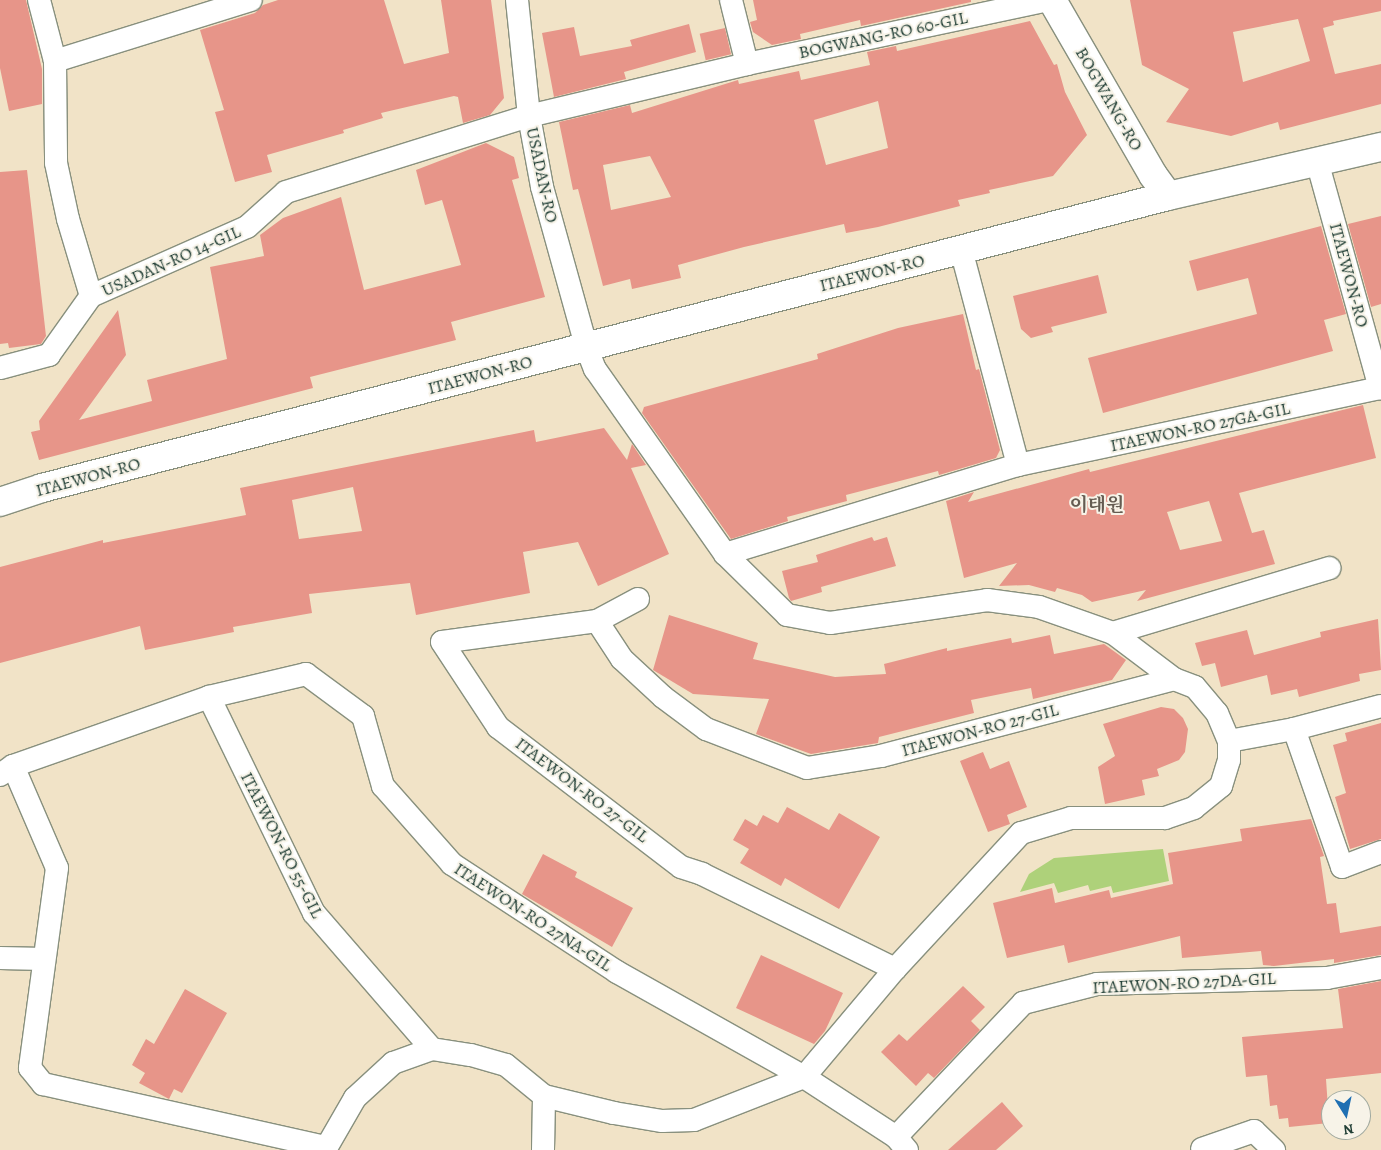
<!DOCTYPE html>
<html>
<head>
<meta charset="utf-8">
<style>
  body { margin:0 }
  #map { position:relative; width:1381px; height:1150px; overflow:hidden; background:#f1e3c7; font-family:Alegreya,"Noto Serif KR",serif }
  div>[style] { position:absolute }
  .green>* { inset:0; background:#aed17a }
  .building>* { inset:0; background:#e79589; transform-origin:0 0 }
  .roads { filter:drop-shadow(1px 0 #88907e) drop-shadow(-1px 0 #88907e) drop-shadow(0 1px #88907e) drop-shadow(0 -1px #88907e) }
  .street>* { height:22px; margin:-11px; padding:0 11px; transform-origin:11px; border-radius:11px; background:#fff }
  .secondary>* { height:28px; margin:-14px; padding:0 14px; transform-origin:14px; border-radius:14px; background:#fff }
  span { translate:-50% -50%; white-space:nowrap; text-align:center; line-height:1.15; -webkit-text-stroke:4px #f7f3e8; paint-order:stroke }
  .street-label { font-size:18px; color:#1f3d34 }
  .neighbourhood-label { font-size:19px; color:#655c52; font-weight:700 }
  .north { position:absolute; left:1321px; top:1090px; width:50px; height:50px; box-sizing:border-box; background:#f7f3e8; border:1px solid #a1aaa0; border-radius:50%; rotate:170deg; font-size:14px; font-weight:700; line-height:20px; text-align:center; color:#1f3d34 }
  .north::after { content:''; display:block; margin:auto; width:18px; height:22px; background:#1f6fb2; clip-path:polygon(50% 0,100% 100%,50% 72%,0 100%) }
</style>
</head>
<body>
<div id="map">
  <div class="green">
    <i style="clip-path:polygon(1163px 849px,1169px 881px,1113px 893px,1111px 886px,1090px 891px,1088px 885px,1058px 893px,1054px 883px,1020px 892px,1029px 874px,1054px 858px)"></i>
  </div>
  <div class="building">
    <i style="clip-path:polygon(0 0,26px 0,42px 69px,42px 104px,9px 111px,0 68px)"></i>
    <i style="clip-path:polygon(278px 0,384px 0,404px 64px,449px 53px,441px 0,491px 0,504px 98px,490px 115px,463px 123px,458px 97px,454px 96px,381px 113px,383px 118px,343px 130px,344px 133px,267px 155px,272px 172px,235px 182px,215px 112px,224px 110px,200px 30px,255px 13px,263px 5px)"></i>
    <i style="clip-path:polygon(753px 0,971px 0,971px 2px,861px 26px,860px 20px,800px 34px,801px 39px,772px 45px,753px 32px,750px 22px,757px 20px)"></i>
    <i style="clip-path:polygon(evenodd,1130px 0,1381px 0,1381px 11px,1333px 21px,1334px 25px,1323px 28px,1335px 74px,1381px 64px,1381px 104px,1280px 130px,1278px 122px,1231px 136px,1166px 122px,1189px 89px,1142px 65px,1130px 0,1298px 19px,1310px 61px,1243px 82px,1233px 32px,1298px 19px)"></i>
    <i style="clip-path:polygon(evenodd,1030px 21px,1054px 65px,1057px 64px,1065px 92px,1087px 135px,1053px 176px,989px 190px,990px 193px,958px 200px,960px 206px,878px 227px,846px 233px,844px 224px,744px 247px,678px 265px,681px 278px,632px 289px,630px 279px,603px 286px,578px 189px,573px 190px,559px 122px,630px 105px,632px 113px,738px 80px,739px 84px,799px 71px,801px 80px,870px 65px,867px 52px,896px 46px,897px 51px,1030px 21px,878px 101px,888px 148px,826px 165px,814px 120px,878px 101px,1030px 21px,650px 156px,671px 197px,611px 210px,603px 165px,650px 156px)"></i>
    <i style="clip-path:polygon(689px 24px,696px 52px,624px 72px,626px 79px,554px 97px,542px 33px,574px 27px,580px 56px,632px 46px,630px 40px)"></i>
    <i style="left:725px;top:28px;width:27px;height:26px;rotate:77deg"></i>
    <i style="clip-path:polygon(486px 143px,514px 157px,519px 178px,512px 180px,545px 297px,451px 322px,456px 340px,310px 377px,313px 388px,39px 460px,31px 432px,40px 430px,39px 421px,118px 310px,126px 355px,79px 420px,152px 401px,147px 380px,227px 359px,210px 267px,264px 256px,260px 235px,283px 218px,341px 197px,364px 290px,461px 265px,442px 200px,425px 205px,416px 170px)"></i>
    <i style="clip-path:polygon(27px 170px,46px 336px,41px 344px,9px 348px,8px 343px,0 344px,0 172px)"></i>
    <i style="clip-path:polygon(1381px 216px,1381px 304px,1371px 307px,1348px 224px)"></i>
    <i style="clip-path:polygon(1321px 226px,1346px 314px,1324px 320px,1333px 351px,1103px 413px,1088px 358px,1257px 314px,1248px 278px,1197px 291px,1189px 261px)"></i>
    <i style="clip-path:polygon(1098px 275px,1107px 313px,1051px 327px,1053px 332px,1031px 338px,1021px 329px,1013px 296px)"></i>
    <i style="clip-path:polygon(963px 314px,976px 370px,979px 369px,1000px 450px,996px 458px,939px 475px,938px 471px,846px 495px,847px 501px,787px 517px,788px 521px,731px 539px,642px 413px,644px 407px,818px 359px,817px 354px,898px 328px)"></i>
    <i style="clip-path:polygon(evenodd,1363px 405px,1376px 458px,1239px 493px,1252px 533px,1264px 530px,1275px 564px,1137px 601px,1146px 590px,1092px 602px,1082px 595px,1057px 588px,1055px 592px,1029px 585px,999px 586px,1017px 563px,964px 578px,946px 501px,974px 492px,968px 502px,1089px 469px,1090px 472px,1363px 405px,1209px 501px,1222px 541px,1180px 550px,1167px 512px,1209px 501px)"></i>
    <i style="clip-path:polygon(evenodd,604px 428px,627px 460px,632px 444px,646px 465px,631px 468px,669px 554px,598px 586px,578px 542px,523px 552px,530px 593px,416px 615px,410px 583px,309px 594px,312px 613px,233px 627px,234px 632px,145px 650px,140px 626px,0 663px,0 567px,103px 540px,103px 543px,246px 515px,240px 488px,534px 430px,536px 442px,604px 428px,353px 487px,362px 531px,299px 539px,292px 500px,353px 487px)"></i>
    <i style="clip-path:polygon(872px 537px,874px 541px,887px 537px,896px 566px,821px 587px,822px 592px,791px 601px,789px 598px,782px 571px,818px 562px,816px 555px)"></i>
    <i style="clip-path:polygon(669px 615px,758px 643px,753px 659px,835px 677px,886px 674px,884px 664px,947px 648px,947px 651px,1011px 638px,1012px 643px,1050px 635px,1054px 654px,1104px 644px,1126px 660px,1112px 680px,1033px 699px,1031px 688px,971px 700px,974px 713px,879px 737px,878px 743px,811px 754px,756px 734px,769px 699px,693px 694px,653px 670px)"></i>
    <i style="clip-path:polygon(1378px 619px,1381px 670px,1359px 674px,1360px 681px,1299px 697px,1297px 689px,1271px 695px,1267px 675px,1221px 687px,1215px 663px,1202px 666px,1195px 643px,1247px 630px,1254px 655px,1321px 637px,1320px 632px)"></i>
    <i style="clip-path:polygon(1161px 707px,1174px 709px,1183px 718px,1188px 729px,1185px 752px,1179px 760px,1157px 769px,1159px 776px,1142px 780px,1145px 795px,1105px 804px,1098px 767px,1115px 756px,1103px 724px)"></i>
    <i style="clip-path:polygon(1381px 723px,1381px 839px,1350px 849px,1335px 797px,1346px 793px,1333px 745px,1347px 741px,1345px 733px)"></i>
    <i style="clip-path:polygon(983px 752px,990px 769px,1009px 761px,1027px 807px,1007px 815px,1010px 824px,988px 832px,960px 761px)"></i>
    <i style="clip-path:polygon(787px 807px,829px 830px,839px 813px,880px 837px,839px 909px,785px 878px,781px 886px,740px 863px,749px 849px,733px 840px,745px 819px,757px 826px,763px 815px,778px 823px)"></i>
    <i style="clip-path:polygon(1311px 819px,1324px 856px,1320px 857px,1327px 904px,1336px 903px,1340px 933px,1381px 926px,1381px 955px,1334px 963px,1334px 959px,1274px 966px,1263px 965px,1261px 951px,1182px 958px,1180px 936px,1068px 963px,1064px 945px,1007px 958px,993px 903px,1052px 888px,1055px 903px,1109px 890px,1111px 898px,1173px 884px,1168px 853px,1242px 841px,1240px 829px)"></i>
    <i style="clip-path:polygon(543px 854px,577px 872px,575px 877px,633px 908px,612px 947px,522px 894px)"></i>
    <i style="clip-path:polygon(761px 955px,843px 993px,825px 1031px,814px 1044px,736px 1008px)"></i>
    <i style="clip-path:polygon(1381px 981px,1381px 1073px,1326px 1079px,1329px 1123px,1289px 1127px,1288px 1118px,1279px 1119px,1277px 1105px,1270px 1106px,1267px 1075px,1246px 1077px,1242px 1037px,1343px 1028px,1338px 989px)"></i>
    <i style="clip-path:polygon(963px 986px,985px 1007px,971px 1021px,980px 1030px,934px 1078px,928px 1073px,916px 1086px,881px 1052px,899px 1034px,907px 1041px)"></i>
    <i style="clip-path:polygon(185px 989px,227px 1013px,182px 1093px,174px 1089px,169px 1099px,139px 1083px,145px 1073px,132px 1065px,146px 1039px,154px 1044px)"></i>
    <i style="clip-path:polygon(1002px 1102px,1023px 1126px,996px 1150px,948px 1150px)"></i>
  </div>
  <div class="roads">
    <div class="street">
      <i style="left:39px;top:0;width:63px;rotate:75.3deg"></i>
      <i style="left:55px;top:61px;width:102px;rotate:89.4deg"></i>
      <i style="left:56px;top:163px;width:57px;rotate:77.9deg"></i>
      <i style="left:68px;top:219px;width:80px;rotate:73.4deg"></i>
      <i style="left:517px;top:0;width:117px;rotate:84.1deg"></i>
      <i style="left:529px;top:116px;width:72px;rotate:79.6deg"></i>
      <i style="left:542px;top:187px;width:165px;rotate:74.5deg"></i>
      <i style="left:586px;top:346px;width:25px;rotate:69deg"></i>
      <i style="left:595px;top:369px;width:226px;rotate:54.9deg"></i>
      <i style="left:725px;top:554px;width:87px;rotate:44.5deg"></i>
      <i style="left:787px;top:615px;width:44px;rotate:10.5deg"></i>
      <i style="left:830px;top:623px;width:159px;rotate:-8.3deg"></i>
      <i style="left:987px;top:600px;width:52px;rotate:7.7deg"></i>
      <i style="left:1039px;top:607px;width:78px;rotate:19.4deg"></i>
      <i style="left:1113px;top:633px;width:76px;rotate:37deg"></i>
      <i style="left:1174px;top:679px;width:22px;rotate:21deg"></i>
      <i style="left:1195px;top:687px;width:34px;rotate:50deg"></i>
      <i style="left:1217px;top:713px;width:30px;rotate:67deg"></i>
      <i style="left:1229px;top:741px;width:19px;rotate:90deg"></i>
      <i style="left:1229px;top:760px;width:27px;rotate:107deg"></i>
      <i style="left:1221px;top:786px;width:35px;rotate:141deg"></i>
      <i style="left:1194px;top:808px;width:31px;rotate:161deg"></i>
      <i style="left:1165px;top:818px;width:94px;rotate:180deg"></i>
      <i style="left:1071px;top:818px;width:52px;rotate:163.3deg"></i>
      <i style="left:1021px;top:833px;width:185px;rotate:132.8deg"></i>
      <i style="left:895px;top:969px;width:141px;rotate:130.1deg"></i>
      <i style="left:804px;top:1077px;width:110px;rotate:33.1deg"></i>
      <i style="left:896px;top:1137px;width:17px;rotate:50deg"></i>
      <i style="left:731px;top:0;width:66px;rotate:76deg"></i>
      <i style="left:55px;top:61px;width:205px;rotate:-17.3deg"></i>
      <i style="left:1317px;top:161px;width:236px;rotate:74.5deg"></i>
      <i style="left:0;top:368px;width:51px;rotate:-14.9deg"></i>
      <i style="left:49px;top:355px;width:72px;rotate:-54.6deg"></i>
      <i style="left:91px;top:296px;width:171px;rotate:-23.9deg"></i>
      <i style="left:247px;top:227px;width:52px;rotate:-41.9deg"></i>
      <i style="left:286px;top:192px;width:255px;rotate:-17.4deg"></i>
      <i style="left:529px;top:116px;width:224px;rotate:-13.4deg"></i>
      <i style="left:747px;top:64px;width:308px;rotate:-12deg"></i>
      <i style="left:1018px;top:465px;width:371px;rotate:-12deg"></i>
      <i style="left:725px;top:554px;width:306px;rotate:-16.9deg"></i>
      <i style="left:1018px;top:465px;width:222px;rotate:-104.8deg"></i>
      <i style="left:638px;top:599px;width:47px;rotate:151.8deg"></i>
      <i style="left:597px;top:621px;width:156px;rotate:172.3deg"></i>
      <i style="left:442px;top:642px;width:102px;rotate:56.6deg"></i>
      <i style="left:498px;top:727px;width:230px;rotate:37.4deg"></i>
      <i style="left:681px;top:867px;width:22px;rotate:18deg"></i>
      <i style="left:702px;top:874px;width:215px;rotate:26.2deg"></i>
      <i style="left:597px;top:621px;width:45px;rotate:56.7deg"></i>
      <i style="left:622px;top:659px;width:56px;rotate:42.8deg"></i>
      <i style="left:663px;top:697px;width:54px;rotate:36.7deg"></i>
      <i style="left:706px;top:729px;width:108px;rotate:21.1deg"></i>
      <i style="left:807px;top:768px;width:75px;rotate:-9.2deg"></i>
      <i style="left:881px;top:756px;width:303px;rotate:-14.7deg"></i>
      <i style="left:1113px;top:633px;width:226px;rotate:-16.7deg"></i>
      <i style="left:209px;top:697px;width:240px;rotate:64.1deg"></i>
      <i style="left:314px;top:913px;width:180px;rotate:49.1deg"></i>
      <i style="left:432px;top:1049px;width:39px;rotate:9deg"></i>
      <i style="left:471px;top:1055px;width:36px;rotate:16deg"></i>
      <i style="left:506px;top:1065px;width:49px;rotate:39.2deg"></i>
      <i style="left:544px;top:1096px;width:72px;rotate:13.7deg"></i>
      <i style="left:614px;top:1113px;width:49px;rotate:9.5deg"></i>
      <i style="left:662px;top:1121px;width:32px;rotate:-2deg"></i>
      <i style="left:694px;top:1120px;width:118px;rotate:-21.4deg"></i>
      <i style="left:1294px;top:729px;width:146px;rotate:70.8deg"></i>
      <i style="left:1342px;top:867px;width:42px;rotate:-21deg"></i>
      <i style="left:1229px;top:741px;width:66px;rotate:-10.5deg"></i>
      <i style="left:1294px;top:729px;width:90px;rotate:-14.8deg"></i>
      <i style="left:13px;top:766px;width:111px;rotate:66.7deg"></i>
      <i style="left:57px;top:868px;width:202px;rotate:97.7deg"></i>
      <i style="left:30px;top:1068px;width:21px;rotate:51deg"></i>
      <i style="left:43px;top:1084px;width:289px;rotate:12.6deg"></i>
      <i style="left:0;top:775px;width:16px;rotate:-35deg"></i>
      <i style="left:13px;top:766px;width:208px;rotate:-19.4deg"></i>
      <i style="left:209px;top:697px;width:100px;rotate:-13.3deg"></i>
      <i style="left:306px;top:674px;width:71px;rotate:36.4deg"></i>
      <i style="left:363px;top:716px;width:73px;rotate:74.1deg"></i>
      <i style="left:383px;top:786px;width:104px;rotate:48.5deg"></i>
      <i style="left:452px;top:864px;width:197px;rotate:33.2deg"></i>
      <i style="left:617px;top:972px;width:214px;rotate:29.3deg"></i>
      <i style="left:0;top:958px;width:44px;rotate:1.3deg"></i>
      <i style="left:896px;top:1137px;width:185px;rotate:-46.5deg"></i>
      <i style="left:1023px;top:1003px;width:76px;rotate:-14.4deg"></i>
      <i style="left:1097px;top:984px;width:230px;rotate:-1.5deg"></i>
      <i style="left:1327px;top:978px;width:55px;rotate:-10.5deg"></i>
      <i style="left:1202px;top:1149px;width:55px;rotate:-19.1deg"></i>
      <i style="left:1254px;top:1131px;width:28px;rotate:44deg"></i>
      <i style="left:325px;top:1150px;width:60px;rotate:-60deg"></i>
      <i style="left:355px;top:1098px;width:52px;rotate:-42.6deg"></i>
      <i style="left:393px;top:1063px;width:41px;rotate:-19.7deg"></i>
      <i style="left:543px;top:1150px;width:54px;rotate:-88.9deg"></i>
    </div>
    <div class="secondary">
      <i style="left:1052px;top:0;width:202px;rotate:60deg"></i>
      <i style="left:1153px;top:175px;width:26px;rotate:54deg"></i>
      <i style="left:0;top:502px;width:44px;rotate:-18.4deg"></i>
      <i style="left:42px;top:488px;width:1163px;rotate:-14.54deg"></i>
      <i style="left:1168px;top:196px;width:219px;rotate:-13deg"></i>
    </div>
  </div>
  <div class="street-label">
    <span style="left:883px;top:35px;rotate:-12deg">BOGWANG-RO 60-GIL</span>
    <span style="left:1109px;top:99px;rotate:60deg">BOGWANG-RO</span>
    <span style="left:542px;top:175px;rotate:78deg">USADAN-RO</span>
    <span style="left:171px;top:261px;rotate:-24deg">USADAN-RO 14-GIL</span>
    <span style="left:872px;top:273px;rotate:-14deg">ITAEWON-RO</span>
    <span style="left:1349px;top:275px;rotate:75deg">ITAEWON-RO</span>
    <span style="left:480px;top:375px;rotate:-15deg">ITAEWON-RO</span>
    <span style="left:1200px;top:427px;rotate:-12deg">ITAEWON-RO 27GA-GIL</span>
    <span style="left:88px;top:477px;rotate:-15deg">ITAEWON-RO</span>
    <span style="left:980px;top:730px;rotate:-15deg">ITAEWON-RO 27-GIL</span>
    <span style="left:582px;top:790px;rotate:37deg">ITAEWON-RO 27-GIL</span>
    <span style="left:282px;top:845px;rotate:63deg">ITAEWON-RO 55-GIL</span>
    <span style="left:533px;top:917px;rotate:33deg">ITAEWON-RO 27NA-GIL</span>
    <span style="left:1184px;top:983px;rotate:-3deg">ITAEWON-RO 27DA-GIL</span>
  </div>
  <div class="neighbourhood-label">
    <span style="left:1097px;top:506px">이태원</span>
  </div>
  <div class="north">N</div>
</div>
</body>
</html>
